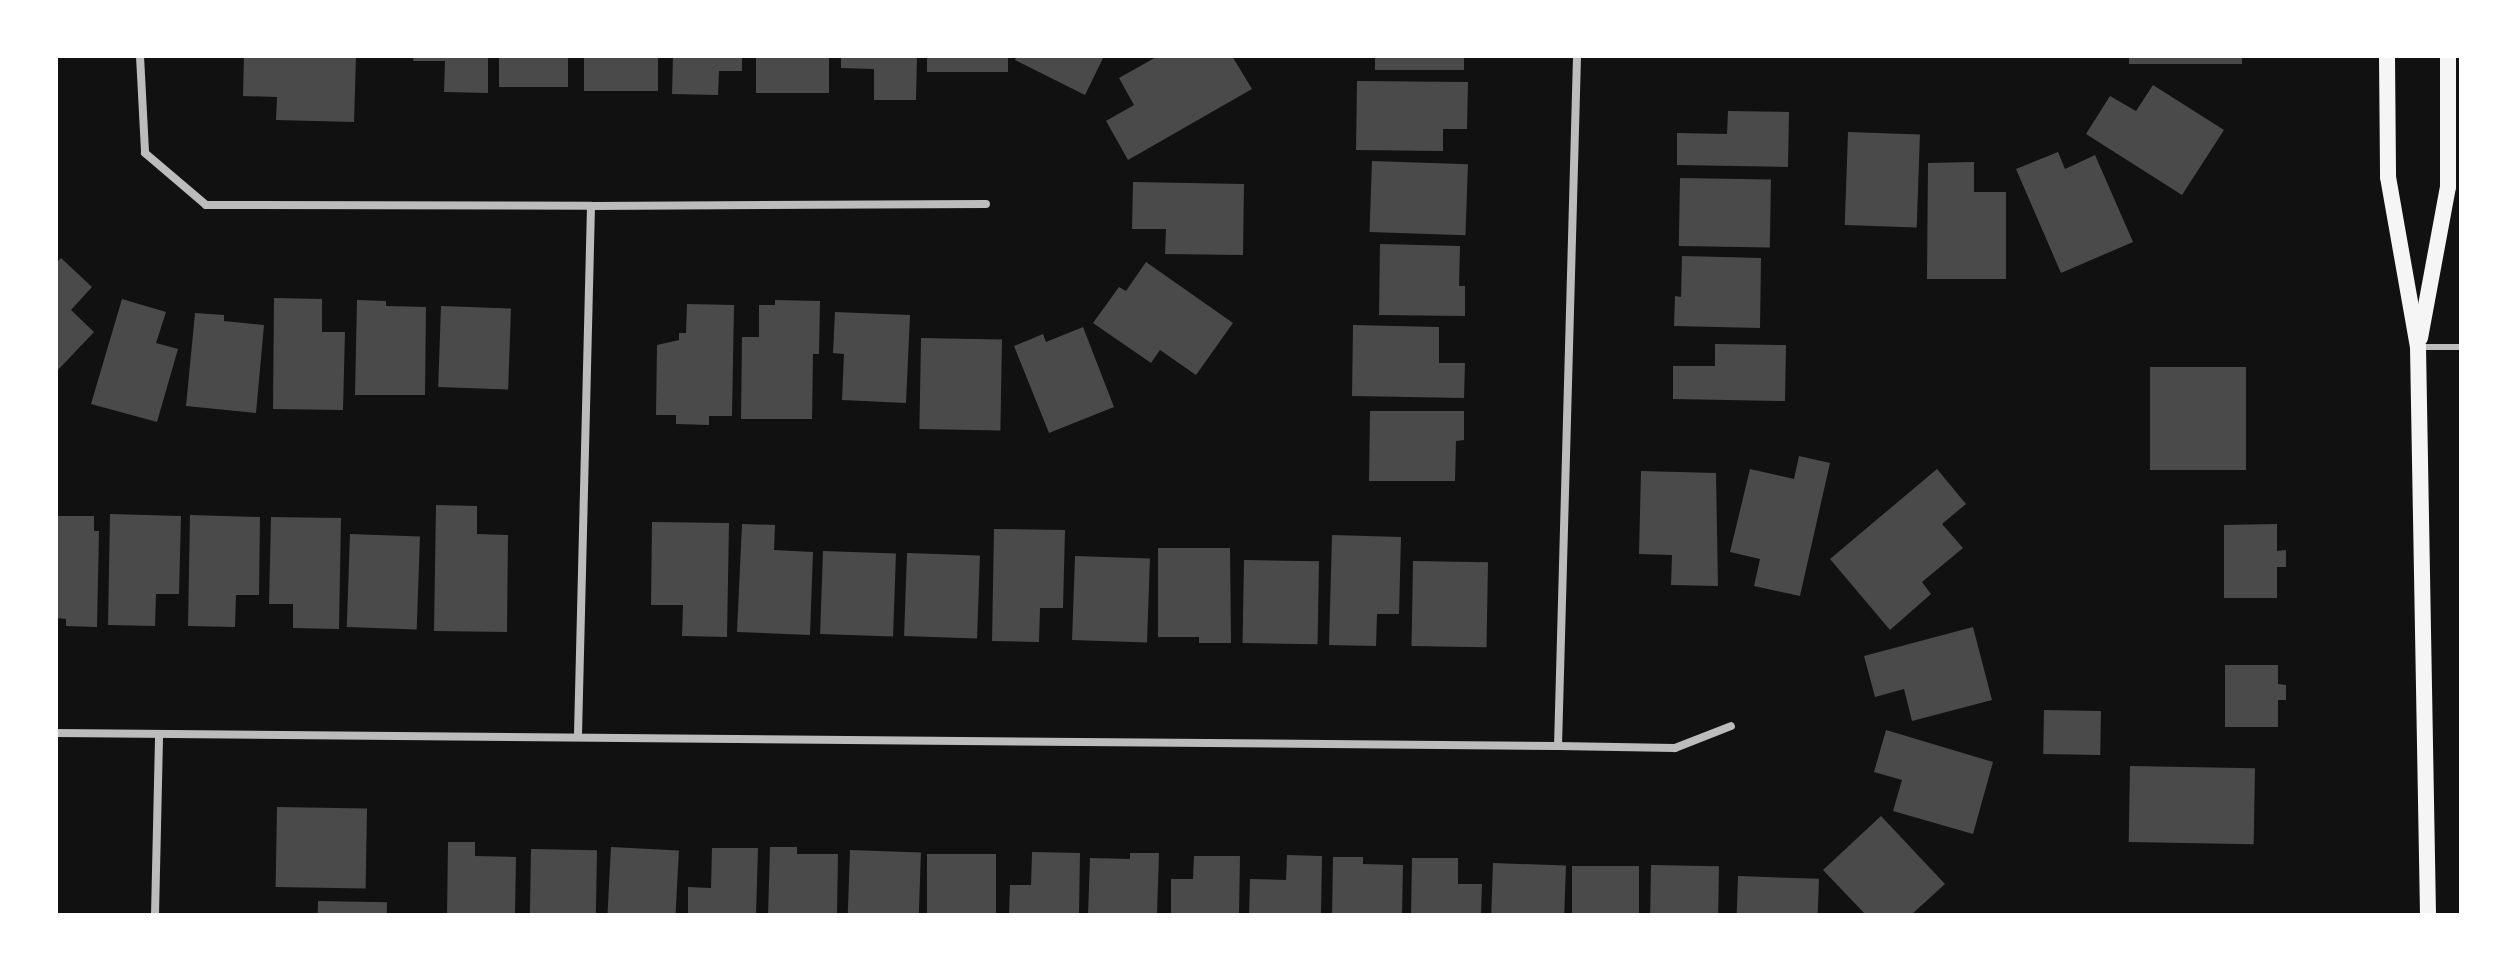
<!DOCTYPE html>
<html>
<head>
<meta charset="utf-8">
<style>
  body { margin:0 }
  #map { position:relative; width:2517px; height:971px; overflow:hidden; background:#111; font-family:Georgia,serif }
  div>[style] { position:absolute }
  .building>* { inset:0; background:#4a4a4a; transform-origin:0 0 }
  .service>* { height:6px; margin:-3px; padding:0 3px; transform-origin:3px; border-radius:3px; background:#bcbcbc }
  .minor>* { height:8px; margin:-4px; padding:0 4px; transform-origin:4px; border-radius:4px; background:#bcbcbc }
  .secondary>* { height:16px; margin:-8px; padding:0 8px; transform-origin:8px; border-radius:8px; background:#f5f5f5 }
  span { translate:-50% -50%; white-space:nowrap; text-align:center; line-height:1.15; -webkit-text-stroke:8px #fff; paint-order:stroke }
  .frame { position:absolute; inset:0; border:58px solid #fff; pointer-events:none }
</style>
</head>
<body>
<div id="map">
  <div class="building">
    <i style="clip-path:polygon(244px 56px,356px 56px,354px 122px,276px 120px,277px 97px,243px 96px)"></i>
    <i style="clip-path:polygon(414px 56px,488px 56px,488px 93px,444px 92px,445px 61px,413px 61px)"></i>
    <i style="left:499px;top:56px;width:69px;height:31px"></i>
    <i style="left:584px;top:56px;width:74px;height:35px"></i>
    <i style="clip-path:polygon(673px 56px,742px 56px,742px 71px,719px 71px,718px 95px,672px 94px)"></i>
    <i style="left:756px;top:56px;width:73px;height:37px"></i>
    <i style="clip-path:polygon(841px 56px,917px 56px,916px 100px,874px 100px,874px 69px,841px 68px)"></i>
    <i style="left:927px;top:56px;width:81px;height:16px"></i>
    <i style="clip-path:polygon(1017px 56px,1104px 56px,1085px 95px,1015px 60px)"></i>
    <i style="clip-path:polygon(1158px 56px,1232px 56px,1252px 89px,1128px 160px,1106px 121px,1134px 105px,1119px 78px)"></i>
    <i style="left:1375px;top:56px;width:89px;height:14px"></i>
    <i style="left:2129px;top:56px;width:113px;height:8px"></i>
    <i style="clip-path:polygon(1357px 81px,1468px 82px,1467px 129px,1443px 129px,1443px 151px,1356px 150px)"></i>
    <i style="clip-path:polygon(2153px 85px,2224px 130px,2182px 195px,2086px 134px,2110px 96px,2136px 111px)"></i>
    <i style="clip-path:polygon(1728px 111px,1789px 112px,1788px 167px,1677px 165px,1677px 133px,1727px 134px)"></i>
    <i style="left:1848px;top:132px;width:72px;height:93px;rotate:2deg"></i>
    <i style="clip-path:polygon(2058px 152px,2065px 169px,2095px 155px,2133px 242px,2061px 273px,2016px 169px)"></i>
    <i style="left:1372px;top:161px;width:96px;height:71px;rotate:2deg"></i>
    <i style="clip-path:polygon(1974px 162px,1974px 192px,2006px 192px,2006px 279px,1927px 279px,1928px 163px)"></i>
    <i style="left:1680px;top:178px;width:91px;height:68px;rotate:1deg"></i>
    <i style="clip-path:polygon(1133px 182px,1244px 184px,1243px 255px,1165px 254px,1166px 229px,1132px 229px)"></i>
    <i style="clip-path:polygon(1380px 244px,1460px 246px,1459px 286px,1465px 286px,1465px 316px,1379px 315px)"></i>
    <i style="clip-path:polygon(1682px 256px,1761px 258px,1760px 328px,1674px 326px,1675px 296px,1681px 297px)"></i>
    <i style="clip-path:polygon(61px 258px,92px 287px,71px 310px,94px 332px,56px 372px,56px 263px)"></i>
    <i style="clip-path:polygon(1146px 262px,1233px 323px,1196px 375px,1160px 350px,1151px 363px,1093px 323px,1119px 287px,1126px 291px)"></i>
    <i style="clip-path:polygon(274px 298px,322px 299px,322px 332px,345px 332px,343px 410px,273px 409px)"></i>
    <i style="clip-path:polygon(122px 299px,166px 312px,156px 343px,178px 349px,157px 422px,91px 404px)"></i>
    <i style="clip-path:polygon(357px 300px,386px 301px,386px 306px,426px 307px,425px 395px,355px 395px)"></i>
    <i style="clip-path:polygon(775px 300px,820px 301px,819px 354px,813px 354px,812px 419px,741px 419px,742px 337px,759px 337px,759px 305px,775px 305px)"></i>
    <i style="clip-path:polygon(687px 304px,734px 305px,732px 416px,709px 416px,709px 425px,676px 424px,676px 415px,656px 415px,657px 345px,679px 340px,679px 333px,686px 333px)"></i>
    <i style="left:441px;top:306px;width:70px;height:81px;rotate:2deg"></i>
    <i style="clip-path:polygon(835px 312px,910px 315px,906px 403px,842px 400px,844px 354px,833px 353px)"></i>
    <i style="clip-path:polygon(195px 313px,224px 315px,224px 321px,264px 325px,256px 413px,186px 406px)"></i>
    <i style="clip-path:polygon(1353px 325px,1439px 327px,1439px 363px,1465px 363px,1464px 398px,1352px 396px)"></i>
    <i style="clip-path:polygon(1083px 327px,1114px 407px,1049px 433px,1014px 346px,1043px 334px,1046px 342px)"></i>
    <i style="left:921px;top:338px;width:81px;height:91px;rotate:1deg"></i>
    <i style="clip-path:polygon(1715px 344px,1786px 345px,1785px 401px,1673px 399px,1673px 366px,1715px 366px)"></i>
    <i style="left:2246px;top:367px;width:103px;height:96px;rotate:90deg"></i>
    <i style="clip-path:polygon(1370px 411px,1464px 411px,1464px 440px,1456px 441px,1455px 481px,1369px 481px)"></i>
    <i style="clip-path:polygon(1799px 456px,1830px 463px,1800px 596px,1754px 586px,1760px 559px,1730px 552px,1750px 469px,1794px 479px)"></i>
    <i style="clip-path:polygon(1937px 469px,1966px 504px,1942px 524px,1963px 548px,1922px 582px,1931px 594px,1890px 630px,1830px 559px)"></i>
    <i style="clip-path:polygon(1641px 471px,1716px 473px,1718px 586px,1671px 585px,1672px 555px,1639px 554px)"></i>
    <i style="clip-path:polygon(436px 505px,477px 506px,477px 534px,508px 535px,507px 632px,434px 631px)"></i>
    <i style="clip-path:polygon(110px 514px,181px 516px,179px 594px,156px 594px,155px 626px,108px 625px)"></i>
    <i style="clip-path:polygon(190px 515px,260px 517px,259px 595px,236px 595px,235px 627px,188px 626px)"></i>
    <i style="clip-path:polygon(56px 516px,94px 516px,94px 531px,99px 531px,97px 627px,66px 626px,66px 619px,56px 618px)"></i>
    <i style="clip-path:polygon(271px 517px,341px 518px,339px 629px,293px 628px,293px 604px,269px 604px)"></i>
    <i style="clip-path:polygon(652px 522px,729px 523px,727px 637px,682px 636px,683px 605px,651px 605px)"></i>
    <i style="clip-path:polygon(742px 524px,775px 525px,774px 550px,813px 552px,810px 635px,737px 632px)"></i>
    <i style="clip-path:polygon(2277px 524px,2277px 551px,2286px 550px,2286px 567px,2277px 567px,2277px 598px,2224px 598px,2224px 525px)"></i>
    <i style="clip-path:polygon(994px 529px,1065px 530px,1063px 608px,1040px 608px,1039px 642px,992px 641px)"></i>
    <i style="left:350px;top:534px;width:70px;height:93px;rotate:2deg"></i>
    <i style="clip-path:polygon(1332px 535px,1401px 537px,1399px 614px,1377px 614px,1376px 646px,1329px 645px)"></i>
    <i style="clip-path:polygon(1158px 548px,1230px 548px,1231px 643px,1199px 643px,1199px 637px,1158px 637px)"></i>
    <i style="left:823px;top:551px;width:73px;height:83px;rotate:2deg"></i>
    <i style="left:907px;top:553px;width:73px;height:83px;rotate:2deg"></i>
    <i style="left:1075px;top:556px;width:75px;height:84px;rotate:2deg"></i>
    <i style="left:1244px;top:560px;width:75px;height:83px;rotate:1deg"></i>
    <i style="left:1413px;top:561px;width:75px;height:85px;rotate:1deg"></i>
    <i style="clip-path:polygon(1973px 627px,1992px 700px,1912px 721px,1904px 689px,1875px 697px,1864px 656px)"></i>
    <i style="clip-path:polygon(2225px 665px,2278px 665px,2278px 684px,2286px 685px,2286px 700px,2278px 700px,2278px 727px,2225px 727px)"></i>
    <i style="left:2044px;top:710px;width:57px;height:44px;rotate:1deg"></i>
    <i style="clip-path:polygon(1886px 730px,1993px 762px,1973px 834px,1893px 811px,1902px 780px,1874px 772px)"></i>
    <i style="left:2130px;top:766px;width:125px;height:76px;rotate:1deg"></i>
    <i style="left:277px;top:807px;width:90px;height:80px;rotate:1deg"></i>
    <i style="clip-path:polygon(1881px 816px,1945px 884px,1911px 915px,1866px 915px,1823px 870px)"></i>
    <i style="clip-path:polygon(448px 842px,475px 842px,475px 856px,516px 857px,515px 915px,447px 915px)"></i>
    <i style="left:611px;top:847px;width:68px;height:68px;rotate:3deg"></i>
    <i style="clip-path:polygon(770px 847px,797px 847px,797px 854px,838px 854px,837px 915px,768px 915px)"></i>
    <i style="clip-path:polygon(712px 848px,758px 848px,756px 915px,688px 915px,688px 887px,711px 888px)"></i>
    <i style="left:531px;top:849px;width:66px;height:66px;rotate:1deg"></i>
    <i style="left:850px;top:850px;width:71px;height:65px;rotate:2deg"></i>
    <i style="clip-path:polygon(1032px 852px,1080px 853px,1079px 915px,1009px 915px,1010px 885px,1031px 885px)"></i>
    <i style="clip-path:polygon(1130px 853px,1159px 853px,1157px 915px,1088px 915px,1090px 858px,1130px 859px)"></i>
    <i style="left:927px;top:854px;width:69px;height:61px"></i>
    <i style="clip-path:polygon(1287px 855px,1322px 856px,1321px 915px,1249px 915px,1250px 879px,1286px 880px)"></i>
    <i style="clip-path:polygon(1194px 856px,1240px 856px,1239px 915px,1171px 915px,1171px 879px,1193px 879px)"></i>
    <i style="clip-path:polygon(1333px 857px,1363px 857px,1363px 864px,1403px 865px,1402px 915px,1332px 915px)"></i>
    <i style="clip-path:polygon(1412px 858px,1458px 858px,1458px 884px,1482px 884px,1481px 915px,1411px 915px)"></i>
    <i style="left:1493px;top:863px;width:73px;height:52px;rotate:2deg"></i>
    <i style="left:1651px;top:865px;width:68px;height:50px;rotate:1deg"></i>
    <i style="left:1572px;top:866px;width:67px;height:49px"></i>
    <i style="left:1738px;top:876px;width:81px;height:39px;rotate:2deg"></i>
    <i style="left:318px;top:901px;width:69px;height:14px;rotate:1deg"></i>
  </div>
  <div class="service">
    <i style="left:2418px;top:347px;width:43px"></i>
  </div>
  <div class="minor">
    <i style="left:140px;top:56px;width:97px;rotate:87deg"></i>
    <i style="left:145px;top:153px;width:80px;rotate:40.4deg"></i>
    <i style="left:206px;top:205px;width:385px;rotate:0.1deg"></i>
    <i style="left:591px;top:206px;width:529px;rotate:91.41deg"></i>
    <i style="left:591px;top:206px;width:395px;rotate:-0.3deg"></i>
    <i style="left:56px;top:733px;width:1502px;rotate:0.5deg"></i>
    <i style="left:1558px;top:746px;width:690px;rotate:-88.42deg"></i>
    <i style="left:1558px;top:746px;width:117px;rotate:1deg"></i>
    <i style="left:1675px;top:748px;width:60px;rotate:-21.4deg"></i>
    <i style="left:155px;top:915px;width:179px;rotate:-88.7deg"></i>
  </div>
  <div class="secondary">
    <i style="left:2387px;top:56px;width:121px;rotate:89.5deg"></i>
    <i style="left:2388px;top:177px;width:173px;rotate:80deg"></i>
    <i style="left:2418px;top:347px;width:568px;rotate:88.99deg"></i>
    <i style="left:2420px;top:338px;width:154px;rotate:-79.5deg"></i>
    <i style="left:2448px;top:187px;width:131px;rotate:-90deg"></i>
  </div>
  <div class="frame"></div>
</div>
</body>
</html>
